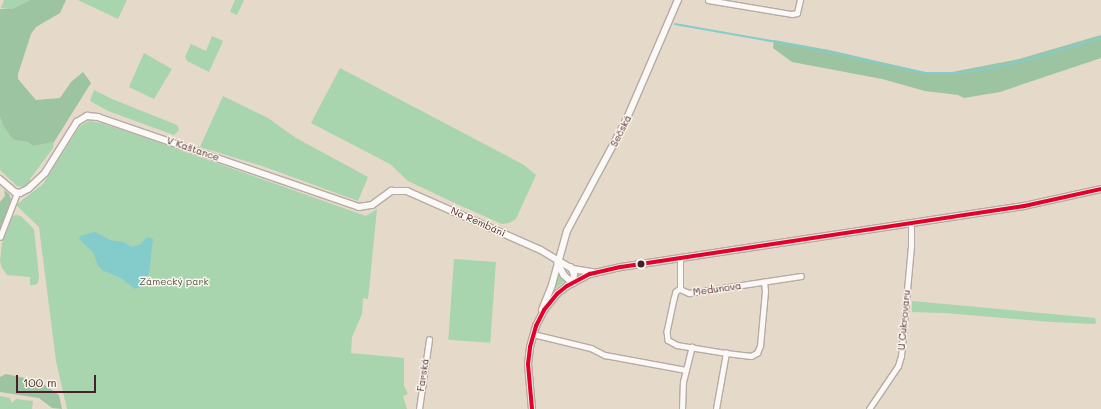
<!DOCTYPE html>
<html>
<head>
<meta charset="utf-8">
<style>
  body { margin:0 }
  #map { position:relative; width:1101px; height:409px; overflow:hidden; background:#e5d9c9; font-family:Mali,sans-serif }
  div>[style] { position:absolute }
  .green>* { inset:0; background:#a8d4ae; transform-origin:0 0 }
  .forest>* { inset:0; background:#9cc4a1 }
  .water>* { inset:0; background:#84cccc }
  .stream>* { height:1.5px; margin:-0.75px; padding:0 0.75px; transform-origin:0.75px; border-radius:0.75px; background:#84cccc }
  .roads { filter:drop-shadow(1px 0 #b6aba2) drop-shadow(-1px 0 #b6aba2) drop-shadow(0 1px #b6aba2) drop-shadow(0 -1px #b6aba2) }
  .minor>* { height:4.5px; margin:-2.25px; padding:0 2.25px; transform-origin:2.25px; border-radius:2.25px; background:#fbf9f7 }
  .tertiary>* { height:5.5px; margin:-2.75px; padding:0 2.75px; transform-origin:2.75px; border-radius:2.75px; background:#fbf9f7 }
  .secondary>* { height:6px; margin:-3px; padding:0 3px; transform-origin:3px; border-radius:3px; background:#f3efe8 }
  .bus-1>* { height:4px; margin:-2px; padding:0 2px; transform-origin:2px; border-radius:2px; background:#e4002b }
  .dots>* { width:11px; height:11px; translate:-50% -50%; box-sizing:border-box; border:2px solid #fbf7ec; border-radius:50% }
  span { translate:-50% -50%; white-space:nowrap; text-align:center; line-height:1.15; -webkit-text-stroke:3px #fbf7ec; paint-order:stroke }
  .street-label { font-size:10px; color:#4a1f2b }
  .park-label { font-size:10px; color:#58544b }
  .scale { position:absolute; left:16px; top:375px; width:80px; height:18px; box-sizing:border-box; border:2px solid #4a1f2b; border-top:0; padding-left:5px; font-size:12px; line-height:14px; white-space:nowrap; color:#4a1f2b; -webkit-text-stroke:3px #fbf7ec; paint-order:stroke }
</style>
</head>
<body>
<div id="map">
  <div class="green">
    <i style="clip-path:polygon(4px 0,30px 0,12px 9px,8px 9px,1px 8px)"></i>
    <i style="clip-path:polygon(78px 0,127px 0,118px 19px)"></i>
    <i style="clip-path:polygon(235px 0,244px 0,237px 15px,230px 12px)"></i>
    <i style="clip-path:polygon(212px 36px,223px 41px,209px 72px,187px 61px,185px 57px,191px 44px,206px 51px)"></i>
    <i style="clip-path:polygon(144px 53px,172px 69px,154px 99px,129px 87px)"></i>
    <i style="clip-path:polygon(340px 68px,524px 165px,536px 175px,516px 219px,509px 223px,502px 224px,459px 205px,408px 181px,390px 164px,311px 123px)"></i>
    <i style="clip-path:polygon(94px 90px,112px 99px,177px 125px,179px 130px,174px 135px,108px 111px,90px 101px)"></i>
    <i style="clip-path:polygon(223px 96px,268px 118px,296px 138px,368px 177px,358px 201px,265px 167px,200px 147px)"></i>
    <i style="clip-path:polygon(0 117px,3px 125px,15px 140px,28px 142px,33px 146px,54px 142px,53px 148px,30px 179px,30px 182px,23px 187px,17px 186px,0 170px)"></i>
    <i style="clip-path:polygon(89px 121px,101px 123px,140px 136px,366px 216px,377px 209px,368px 299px,363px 298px,362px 314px,352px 337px,351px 353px,404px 358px,404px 386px,408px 394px,403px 396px,407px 409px,67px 409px,56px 361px,39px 227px,16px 205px,43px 184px,80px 126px)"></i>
    <i style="clip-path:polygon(16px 215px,21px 216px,34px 229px,39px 277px,38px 283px,35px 285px,30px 285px,30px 277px,7px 275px,2px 268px,0 261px,2px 243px,13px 216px)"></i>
    <i style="left:454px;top:259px;width:42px;height:81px;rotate:4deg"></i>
    <i style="clip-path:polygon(557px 271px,565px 281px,552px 291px)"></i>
    <i style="clip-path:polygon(912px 301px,1095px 318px,1096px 322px,1095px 324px,1051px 322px,945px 313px,912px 312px)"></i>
    <i style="clip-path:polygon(0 396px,10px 398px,12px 403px,16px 399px,33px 401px,32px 409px,0 409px)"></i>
  </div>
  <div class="forest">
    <i style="clip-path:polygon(30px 0,66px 0,60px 13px,36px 27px,31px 34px,18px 74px,18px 79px,36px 100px,60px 98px,71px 82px,83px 72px,91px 83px,54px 142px,33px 146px,28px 142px,15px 140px,12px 138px,3px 125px,0 117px,0 9px,12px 9px)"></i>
    <i style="clip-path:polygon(1101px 35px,1101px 58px,1000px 92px,964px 98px,958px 95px,925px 91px,882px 79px,792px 62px,773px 48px,774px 40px,829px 50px,925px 72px,952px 72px,1019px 59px)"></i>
    <i style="clip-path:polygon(4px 190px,9px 194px,11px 199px,0 231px,0 202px,5px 196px)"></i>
    <i style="clip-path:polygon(6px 374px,39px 381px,59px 395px,62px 409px,52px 408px,39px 398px,0 392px,0 377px)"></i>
  </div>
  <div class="water">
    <i style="clip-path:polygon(95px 232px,110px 240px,123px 242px,132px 247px,141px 244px,147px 237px,153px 239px,149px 273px,143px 286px,135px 289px,121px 278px,104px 271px,98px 266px,93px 252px,79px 239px,80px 236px)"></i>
  </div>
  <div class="stream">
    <i style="left:675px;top:24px;width:132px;rotate:10deg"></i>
    <i style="left:805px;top:47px;width:123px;rotate:12.2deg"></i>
    <i style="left:925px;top:73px;width:34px"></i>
    <i style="left:959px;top:73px;width:28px;rotate:-8deg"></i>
    <i style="left:987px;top:69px;width:48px;rotate:-13.2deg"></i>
    <i style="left:1034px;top:58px;width:70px;rotate:-16.6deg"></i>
  </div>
  <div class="roads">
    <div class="minor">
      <i style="left:708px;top:0;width:85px;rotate:9.5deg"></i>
      <i style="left:792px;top:14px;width:5px;rotate:-11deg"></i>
      <i style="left:797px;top:13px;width:13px;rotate:-77deg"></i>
      <i style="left:0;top:237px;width:47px;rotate:-68.9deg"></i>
      <i style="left:680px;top:289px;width:5px;rotate:143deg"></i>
      <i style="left:676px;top:292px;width:7px;rotate:106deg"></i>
      <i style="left:674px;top:299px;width:33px;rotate:102deg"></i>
      <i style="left:667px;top:331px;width:9px;rotate:84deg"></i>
      <i style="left:668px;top:340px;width:10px;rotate:29deg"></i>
      <i style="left:677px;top:345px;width:50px;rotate:9.3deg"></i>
      <i style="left:726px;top:353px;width:25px;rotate:7deg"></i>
      <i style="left:751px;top:356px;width:7px;rotate:-27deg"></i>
      <i style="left:757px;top:353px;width:8px;rotate:-67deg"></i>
      <i style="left:760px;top:346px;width:55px;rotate:-84.8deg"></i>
      <i style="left:765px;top:291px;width:9px;rotate:-96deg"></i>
      <i style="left:680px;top:289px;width:10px;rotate:24deg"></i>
      <i style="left:689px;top:293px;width:113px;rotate:-8.6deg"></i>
      <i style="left:680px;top:289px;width:31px;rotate:-90deg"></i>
      <i style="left:533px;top:334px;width:60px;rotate:13.6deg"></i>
      <i style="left:591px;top:348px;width:16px;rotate:27deg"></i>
      <i style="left:605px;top:355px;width:82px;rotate:10.5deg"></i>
      <i style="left:419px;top:409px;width:70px;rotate:-81.8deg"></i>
      <i style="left:682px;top:409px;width:27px;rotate:-88deg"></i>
      <i style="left:683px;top:382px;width:36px;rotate:-76deg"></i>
      <i style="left:716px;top:409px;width:57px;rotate:-79.9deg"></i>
      <i style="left:869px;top:409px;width:52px;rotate:-56deg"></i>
      <i style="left:898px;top:366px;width:10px;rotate:-73deg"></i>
      <i style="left:901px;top:356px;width:110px;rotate:-84.8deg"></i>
      <i style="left:911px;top:246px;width:23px;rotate:-90deg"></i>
    </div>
    <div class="tertiary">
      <i style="left:0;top:179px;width:20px;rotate:41deg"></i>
      <i style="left:15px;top:192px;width:5px;rotate:11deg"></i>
      <i style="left:20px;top:193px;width:9px;rotate:-27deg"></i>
      <i style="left:28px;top:189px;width:23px;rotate:-43deg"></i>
      <i style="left:45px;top:173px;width:60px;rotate:-57.9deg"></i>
      <i style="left:77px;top:122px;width:12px;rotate:-31deg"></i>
      <i style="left:87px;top:116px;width:11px;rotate:5deg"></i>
      <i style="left:98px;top:117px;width:276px;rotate:19deg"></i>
      <i style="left:359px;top:207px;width:13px;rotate:-9deg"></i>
      <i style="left:372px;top:205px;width:24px;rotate:-36deg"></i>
      <i style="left:391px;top:191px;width:16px"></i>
      <i style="left:407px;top:191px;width:146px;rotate:23.8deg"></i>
      <i style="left:541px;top:250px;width:37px;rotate:31deg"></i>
      <i style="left:573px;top:269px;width:20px;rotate:9deg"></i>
      <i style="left:558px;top:263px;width:13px;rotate:63deg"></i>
      <i style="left:564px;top:275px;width:12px;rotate:42deg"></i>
      <i style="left:573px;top:283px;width:9px;rotate:-84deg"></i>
      <i style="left:574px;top:274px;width:7px;rotate:-117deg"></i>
      <i style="left:542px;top:310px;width:27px;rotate:-68deg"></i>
      <i style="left:552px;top:285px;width:56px;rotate:-74.5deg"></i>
      <i style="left:567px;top:231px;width:123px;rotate:-61.8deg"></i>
      <i style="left:625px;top:123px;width:134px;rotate:-66.7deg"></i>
    </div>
    <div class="secondary">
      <i style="left:532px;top:409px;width:45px;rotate:-95.1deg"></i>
      <i style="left:528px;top:364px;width:17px;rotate:-83deg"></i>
      <i style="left:530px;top:347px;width:22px;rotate:-74deg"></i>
      <i style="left:536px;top:326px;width:18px;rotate:-63deg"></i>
      <i style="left:544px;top:310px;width:21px;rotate:-51deg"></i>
      <i style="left:557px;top:294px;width:13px;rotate:-39deg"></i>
      <i style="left:567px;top:286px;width:26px;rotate:-28deg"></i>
      <i style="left:590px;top:274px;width:32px;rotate:-13deg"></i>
      <i style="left:621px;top:267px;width:408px;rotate:-8.6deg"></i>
      <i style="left:1024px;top:206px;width:79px;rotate:-12.4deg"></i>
    </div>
  </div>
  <div class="bus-1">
    <i style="left:532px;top:409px;width:45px;rotate:-95.1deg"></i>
    <i style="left:528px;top:364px;width:17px;rotate:-83deg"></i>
    <i style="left:530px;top:347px;width:22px;rotate:-74deg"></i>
    <i style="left:536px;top:326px;width:18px;rotate:-63deg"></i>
    <i style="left:544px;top:310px;width:21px;rotate:-51deg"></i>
    <i style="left:557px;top:294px;width:13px;rotate:-39deg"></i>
    <i style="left:567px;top:286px;width:26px;rotate:-28deg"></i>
    <i style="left:590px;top:274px;width:32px;rotate:-13deg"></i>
    <i style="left:621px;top:267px;width:408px;rotate:-8.6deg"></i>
    <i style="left:1024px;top:206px;width:79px;rotate:-12.4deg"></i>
  </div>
  <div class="dots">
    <i style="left:641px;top:264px;background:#4a1f2b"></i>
  </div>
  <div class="street-label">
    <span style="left:621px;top:131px;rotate:-63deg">Sečská</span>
    <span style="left:193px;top:149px;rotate:19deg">V Kaštance</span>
    <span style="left:478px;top:222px;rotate:24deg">Na Rembáni</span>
    <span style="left:717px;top:289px;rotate:-8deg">Medunova</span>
    <span style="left:904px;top:320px;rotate:-85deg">U Cukrovaru</span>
    <span style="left:423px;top:375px;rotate:-81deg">Farská</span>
  </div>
  <div class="park-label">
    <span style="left:174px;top:282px">Zámecký park</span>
  </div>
  <div class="scale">100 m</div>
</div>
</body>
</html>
